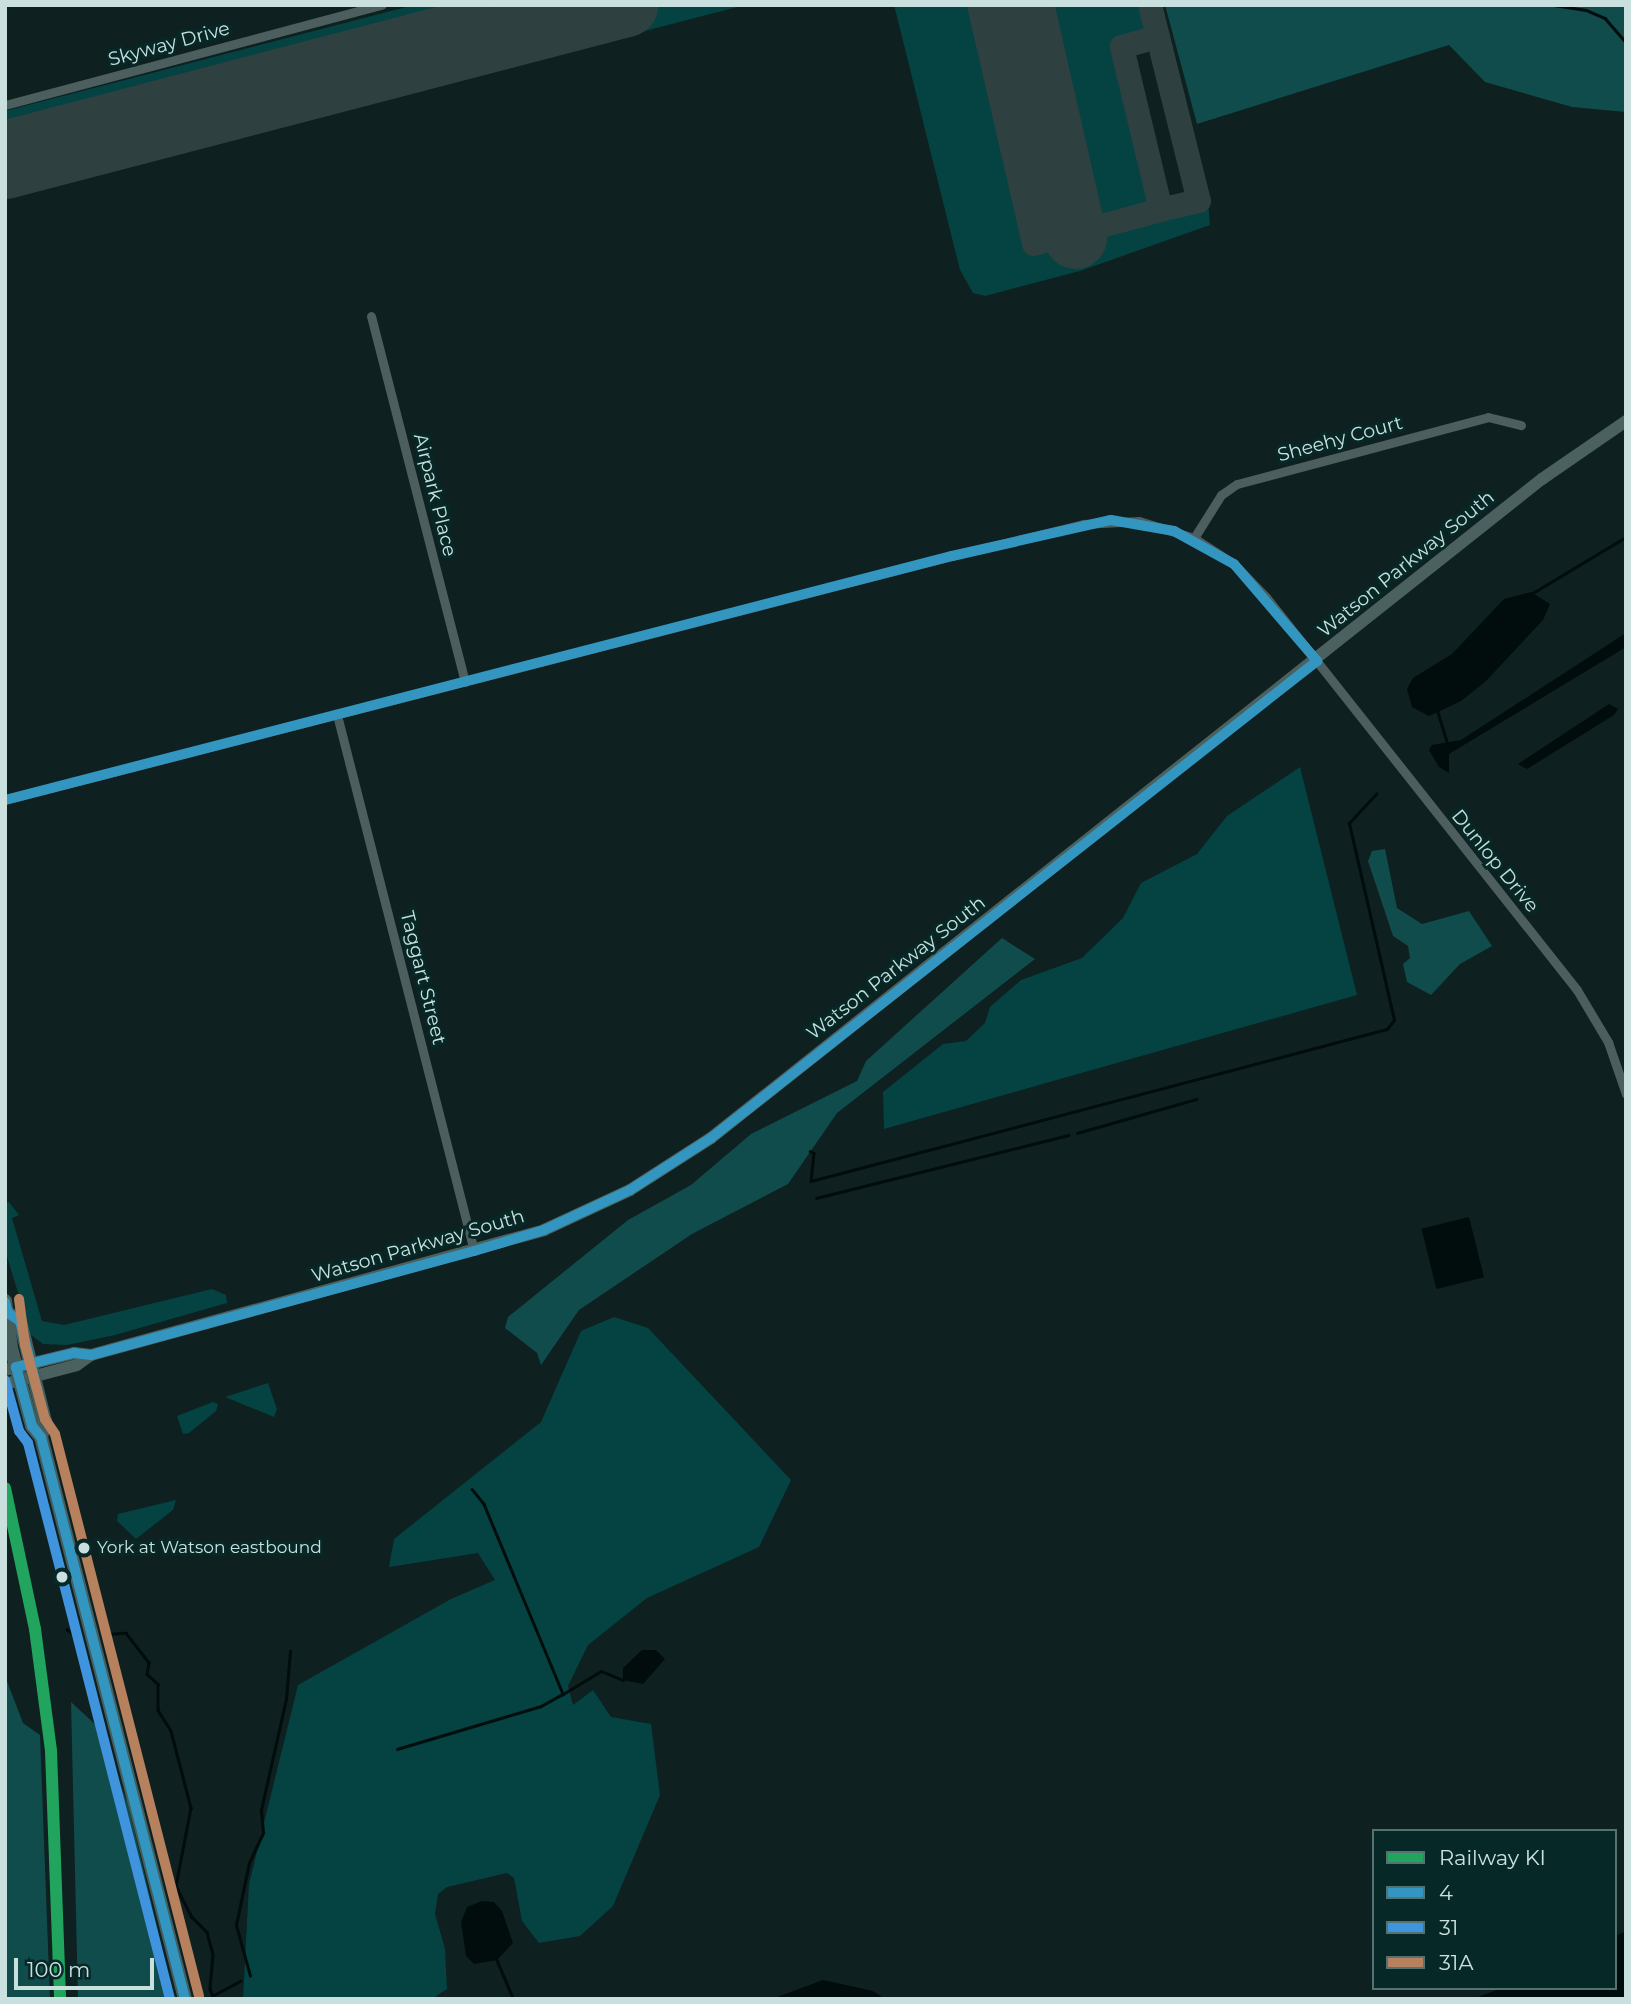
<!DOCTYPE html>
<html>
<head>
<meta charset="utf-8">
<style>
  body { margin:0 }
  #map { position:relative; width:1631px; height:2004px; overflow:hidden; background:#0e2020; font-family:Montserrat,sans-serif }
  div>[style] { position:absolute }
  .green>* { inset:0; background:#044342 }
  .forest>* { inset:0; background:#0f4c4b }
  .water>* { inset:0; background:#010d0c; transform-origin:0 0 }
  .stream>* { height:2.5px; margin:-1.25px; padding:0 1.25px; transform-origin:1.25px; border-radius:1.25px; background:#010d0c }
  .taxiway>* { height:24px; margin:-12px; padding:0 12px; transform-origin:12px; border-radius:12px; background:#2e4040 }
  .runway>* { height:63px; margin:-31.5px; padding:0 31.5px; transform-origin:31.5px; border-radius:31.5px; background:#2e4040 }
  .minor>* { height:9px; margin:-4.5px; padding:0 4.5px; transform-origin:4.5px; border-radius:4.5px; background:#4c5e5d }
  .secondary>* { height:12px; margin:-6px; padding:0 6px; transform-origin:6px; border-radius:6px; background:#4a6160 }
  .primary>* { height:14px; margin:-7px; padding:0 7px; transform-origin:7px; border-radius:7px; background:#455e5d }
  .bus-1>* { height:10px; margin:-5px; padding:0 5px; transform-origin:5px; border-radius:5px; background:#3396c1 }
  .bus-2>* { height:10px; margin:-5px; padding:0 5px; transform-origin:5px; border-radius:5px; background:#4094de }
  .bus-3>* { height:10px; margin:-5px; padding:0 5px; transform-origin:5px; border-radius:5px; background:#b6815c }
  .rail-1>* { height:12px; margin:-6px; padding:0 6px; transform-origin:6px; border-radius:6px; background:#20a45e }
  .dots>* { width:19px; height:19px; translate:-50% -50%; box-sizing:border-box; border:4px solid #062827; border-radius:50% }
  span { translate:-50% -50%; white-space:nowrap; text-align:center; line-height:1.15; -webkit-text-stroke:6px #062827; paint-order:stroke }
  .bus-label { font-size:17px; color:#cae0df }
  .left { translate:0 -50%; text-align:left }
  .street-label { font-size:19px; color:#cae0df }
  .frame { position:absolute; inset:0; border:7px solid #cae0df; pointer-events:none }
  .legend { position:absolute; left:1372px; top:1829px; width:245px; height:161px; box-sizing:border-box; background:#062827; border:2px solid #547271; margin:0; padding:9px 12px; list-style:none; font-size:21px; color:#cae0df }
  .legend li { display:flex; align-items:center; gap:14px; height:35px }
  .legend b { width:35px; border:2px solid #547271 }
  .scale { position:absolute; left:14px; top:1958px; width:140px; height:32px; box-sizing:border-box; border:4px solid #cae0df; border-top:0; padding-left:9px; font-size:21px; line-height:24px; white-space:nowrap; color:#cae0df; -webkit-text-stroke:5px #062827; paint-order:stroke }
</style>
</head>
<body>
<div id="map">
  <div class="green">
    <i style="clip-path:polygon(414px 5px,745px 5px,5px 197px,5px 111px)"></i>
    <i style="clip-path:polygon(894px 5px,1160px 5px,1166px 30px,1117px 44px,1159px 214px,1208px 202px,1210px 225px,1080px 271px,985px 296px,973px 293px,960px 270px)"></i>
    <i style="clip-path:polygon(1300px 767px,1357px 995px,884px 1129px,883px 1092px,943px 1044px,966px 1041px,985px 1023px,990px 1007px,1021px 980px,1082px 958px,1123px 918px,1141px 883px,1197px 854px,1227px 816px)"></i>
    <i style="clip-path:polygon(9px 1202px,19px 1215px,12px 1218px,42px 1321px,64px 1325px,212px 1289px,226px 1295px,227px 1303px,115px 1335px,67px 1345px,43px 1344px,31px 1335px,5px 1250px,5px 1203px)"></i>
    <i style="clip-path:polygon(614px 1317px,648px 1328px,791px 1480px,759px 1547px,647px 1598px,588px 1645px,568px 1686px,573px 1705px,593px 1690px,611px 1717px,651px 1724px,660px 1795px,613px 1906px,580px 1936px,539px 1943px,522px 1921px,514px 1878px,507px 1873px,447px 1887px,438px 1894px,435px 1914px,445px 1949px,447px 1989px,432px 1999px,243px 1999px,249px 1884px,298px 1685px,451px 1599px,495px 1580px,478px 1553px,389px 1567px,394px 1539px,541px 1422px,581px 1331px)"></i>
    <i style="clip-path:polygon(268px 1383px,277px 1409px,274px 1417px,225px 1397px)"></i>
    <i style="clip-path:polygon(213px 1402px,218px 1404px,216px 1411px,189px 1433px,183px 1434px,177px 1416px)"></i>
    <i style="clip-path:polygon(176px 1500px,173px 1510px,136px 1539px,117px 1521px,118px 1514px)"></i>
  </div>
  <div class="forest">
    <i style="clip-path:polygon(1165px 5px,1626px 5px,1626px 112px,1572px 107px,1485px 82px,1449px 45px,1197px 124px)"></i>
    <i style="clip-path:polygon(1385px 849px,1397px 908px,1422px 924px,1469px 911px,1492px 946px,1460px 964px,1431px 995px,1407px 982px,1403px 964px,1410px 958px,1408px 946px,1393px 936px,1368px 861px,1372px 851px)"></i>
    <i style="clip-path:polygon(1002px 938px,1035px 959px,837px 1113px,788px 1184px,692px 1234px,579px 1310px,541px 1365px,537px 1353px,505px 1328px,508px 1317px,628px 1220px,691px 1185px,751px 1134px,857px 1081px,866px 1061px)"></i>
    <i style="clip-path:polygon(5px 1676px,23px 1723px,40px 1735px,50px 1999px,5px 1999px)"></i>
    <i style="clip-path:polygon(71px 1702px,97px 1726px,128px 1804px,174px 1999px,78px 1999px)"></i>
  </div>
  <div class="water">
    <i style="clip-path:polygon(1531px 592px,1550px 604px,1543px 620px,1486px 681px,1461px 701px,1429px 716px,1412px 707px,1407px 689px,1413px 678px,1452px 654px,1504px 599px)"></i>
    <i style="clip-path:polygon(1626px 633px,1626px 647px,1449px 754px,1449px 773px,1439px 767px,1429px 750px,1432px 745px,1461px 740px)"></i>
    <i style="clip-path:polygon(1609px 704px,1618px 709px,1614px 715px,1527px 769px,1518px 764px)"></i>
    <i style="left:1469px;top:1217px;width:62px;height:49px;rotate:76deg"></i>
    <i style="clip-path:polygon(642px 1650px,656px 1650px,665px 1659px,643px 1684px,623px 1680px,623px 1668px)"></i>
    <i style="clip-path:polygon(482px 1901px,494px 1902px,502px 1911px,513px 1943px,497px 1960px,474px 1964px,466px 1956px,461px 1922px,467px 1907px)"></i>
    <i style="clip-path:polygon(1626px 1931px,1626px 1999px,1473px 1999px,1502px 1988px,1615px 1988px,1615px 1936px)"></i>
    <i style="clip-path:polygon(823px 1980px,873px 1991px,885px 1999px,772px 1999px)"></i>
  </div>
  <div class="stream">
    <i style="left:1554px;top:5px;width:32px;rotate:9deg"></i>
    <i style="left:1586px;top:10px;width:21px;rotate:23deg"></i>
    <i style="left:1605px;top:18px;width:32px;rotate:49deg"></i>
    <i style="left:1531px;top:594px;width:111px;rotate:-31deg"></i>
    <i style="left:1438px;top:712px;width:34px;rotate:73deg"></i>
    <i style="left:1077px;top:1133px;width:124px;rotate:-15.9deg"></i>
    <i style="left:810px;top:1151px;width:4px;rotate:27deg"></i>
    <i style="left:814px;top:1153px;width:28px;rotate:96deg"></i>
    <i style="left:811px;top:1181px;width:596px;rotate:-14.78deg"></i>
    <i style="left:1387px;top:1029px;width:11px;rotate:-52deg"></i>
    <i style="left:1394px;top:1020px;width:202px;rotate:-102.9deg"></i>
    <i style="left:1349px;top:823px;width:40px;rotate:-47deg"></i>
    <i style="left:816px;top:1198px;width:260px;rotate:-14deg"></i>
    <i style="left:472px;top:1489px;width:19px;rotate:51deg"></i>
    <i style="left:484px;top:1504px;width:206px;rotate:67.4deg"></i>
    <i style="left:563px;top:1694px;width:44px;rotate:-31.2deg"></i>
    <i style="left:601px;top:1671px;width:24px;rotate:22deg"></i>
    <i style="left:67px;top:1629px;width:15px;rotate:37deg"></i>
    <i style="left:104px;top:1634px;width:22px;rotate:-3deg"></i>
    <i style="left:126px;top:1633px;width:37px;rotate:52deg"></i>
    <i style="left:149px;top:1662px;width:12px;rotate:99deg"></i>
    <i style="left:147px;top:1674px;width:15px;rotate:42deg"></i>
    <i style="left:158px;top:1684px;width:26px;rotate:90deg"></i>
    <i style="left:158px;top:1710px;width:25px;rotate:58deg"></i>
    <i style="left:171px;top:1731px;width:80px;rotate:75.4deg"></i>
    <i style="left:191px;top:1808px;width:79px;rotate:100.9deg"></i>
    <i style="left:176px;top:1886px;width:35px;rotate:63deg"></i>
    <i style="left:192px;top:1917px;width:21px;rotate:45deg"></i>
    <i style="left:207px;top:1932px;width:23px;rotate:75deg"></i>
    <i style="left:213px;top:1954px;width:35px;rotate:95deg"></i>
    <i style="left:210px;top:1989px;width:11px;rotate:68deg"></i>
    <i style="left:397px;top:1749px;width:150px;rotate:-16.6deg"></i>
    <i style="left:541px;top:1706px;width:25px;rotate:-29deg"></i>
    <i style="left:497px;top:1960px;width:41px;rotate:67.2deg"></i>
    <i style="left:250px;top:1976px;width:53px;rotate:-105.4deg"></i>
    <i style="left:236px;top:1925px;width:63px;rotate:-78.2deg"></i>
    <i style="left:249px;top:1863px;width:33px;rotate:-65deg"></i>
    <i style="left:263px;top:1833px;width:23px;rotate:-95deg"></i>
    <i style="left:261px;top:1810px;width:114px;rotate:-77.3deg"></i>
    <i style="left:286px;top:1699px;width:48px;rotate:-85.2deg"></i>
    <i style="left:212px;top:1996px;width:32px;rotate:-28deg"></i>
  </div>
  <div class="taxiway">
    <i style="left:979px;top:5px;width:245px;rotate:77deg"></i>
    <i style="left:1034px;top:244px;width:131px;rotate:-15deg"></i>
    <i style="left:1161px;top:210px;width:168px;rotate:-103.5deg"></i>
    <i style="left:1122px;top:47px;width:37px;rotate:-16deg"></i>
    <i style="left:1158px;top:37px;width:169px;rotate:76deg"></i>
    <i style="left:1199px;top:201px;width:39px;rotate:167deg"></i>
    <i style="left:1150px;top:5px;width:33px;rotate:76deg"></i>
    <i style="left:468px;top:11px;width:35px;rotate:78deg"></i>
    <i style="left:5px;top:132px;width:502px;rotate:-14.64deg"></i>
  </div>
  <div class="runway">
    <i style="left:1022px;top:5px;width:238px;rotate:77.1deg"></i>
    <i style="left:5px;top:167px;width:642px;rotate:-14.62deg"></i>
  </div>
  <div class="minor">
    <i style="left:5px;top:105px;width:390px;rotate:-14.9deg"></i>
    <i style="left:371px;top:316px;width:378px;rotate:75.6deg"></i>
    <i style="left:1194px;top:538px;width:51px;rotate:-57.9deg"></i>
    <i style="left:1221px;top:495px;width:19px;rotate:-35deg"></i>
    <i style="left:1237px;top:484px;width:260px;rotate:-14.9deg"></i>
    <i style="left:1488px;top:417px;width:34px;rotate:14deg"></i>
    <i style="left:337px;top:715px;width:553px;rotate:75.66deg"></i>
    <i style="left:5px;top:800px;width:978px;rotate:-14.45deg"></i>
    <i style="left:952px;top:556px;width:135px;rotate:-13.7deg"></i>
    <i style="left:1083px;top:524px;width:56px;rotate:-3.1deg"></i>
    <i style="left:1139px;top:521px;width:58px;rotate:17.2deg"></i>
    <i style="left:1194px;top:538px;width:48px;rotate:33deg"></i>
    <i style="left:1234px;top:564px;width:46px;rotate:45.9deg"></i>
    <i style="left:1266px;top:597px;width:501px;rotate:51.64deg"></i>
    <i style="left:1577px;top:990px;width:61px;rotate:59.2deg"></i>
    <i style="left:1608px;top:1042px;width:55px;rotate:70.9deg"></i>
  </div>
  <div class="secondary">
    <i style="left:5px;top:1370px;width:71px;rotate:-13.8deg"></i>
    <i style="left:74px;top:1353px;width:17px;rotate:7deg"></i>
    <i style="left:5px;top:1384px;width:74px;rotate:-14.8deg"></i>
    <i style="left:77px;top:1365px;width:17px;rotate:-36deg"></i>
    <i style="left:91px;top:1355px;width:470px;rotate:-15.4deg"></i>
    <i style="left:544px;top:1230px;width:95px;rotate:-24.9deg"></i>
    <i style="left:630px;top:1190px;width:96px;rotate:-32.7deg"></i>
    <i style="left:711px;top:1138px;width:1061px;rotate:-38.42deg"></i>
    <i style="left:1542px;top:479px;width:102px;rotate:-34.6deg"></i>
  </div>
  <div class="primary">
    <i style="left:5px;top:1301px;width:47px;rotate:82.7deg"></i>
    <i style="left:11px;top:1348px;width:81px;rotate:74.9deg"></i>
    <i style="left:32px;top:1426px;width:14px;rotate:51deg"></i>
    <i style="left:41px;top:1437px;width:580px;rotate:75.63deg"></i>
    <i style="left:8px;top:1313px;width:14px;rotate:34deg"></i>
    <i style="left:20px;top:1321px;width:103px;rotate:76deg"></i>
    <i style="left:45px;top:1421px;width:16px;rotate:104deg"></i>
  </div>
  <div class="bus-1">
    <i style="left:5px;top:800px;width:978px;rotate:-14.45deg"></i>
    <i style="left:952px;top:556px;width:163px;rotate:-12.8deg"></i>
    <i style="left:1111px;top:520px;width:64px;rotate:9.9deg"></i>
    <i style="left:1174px;top:531px;width:68px;rotate:28.8deg"></i>
    <i style="left:1234px;top:564px;width:128px;rotate:49.4deg"></i>
    <i style="left:1317px;top:661px;width:771px;rotate:141.79deg"></i>
    <i style="left:711px;top:1138px;width:96px;rotate:147.3deg"></i>
    <i style="left:630px;top:1190px;width:95px;rotate:155.1deg"></i>
    <i style="left:544px;top:1230px;width:73px;rotate:163.3deg"></i>
    <i style="left:474px;top:1251px;width:397px;rotate:164.8deg"></i>
    <i style="left:91px;top:1355px;width:17px;rotate:-173deg"></i>
    <i style="left:74px;top:1353px;width:60px;rotate:166.4deg"></i>
    <i style="left:16px;top:1367px;width:61px;rotate:74.8deg"></i>
    <i style="left:32px;top:1426px;width:14px;rotate:51deg"></i>
    <i style="left:41px;top:1437px;width:580px;rotate:75.63deg"></i>
    <i style="left:5px;top:1302px;width:11px;rotate:75deg"></i>
    <i style="left:8px;top:1313px;width:14px;rotate:34deg"></i>
    <i style="left:20px;top:1321px;width:70px;rotate:76deg"></i>
  </div>
  <div class="bus-2">
    <i style="left:5px;top:1380px;width:53px;rotate:74.6deg"></i>
    <i style="left:19px;top:1431px;width:15px;rotate:53deg"></i>
    <i style="left:28px;top:1443px;width:574px;rotate:75.67deg"></i>
  </div>
  <div class="bus-3">
    <i style="left:19px;top:1299px;width:46px;rotate:82.6deg"></i>
    <i style="left:25px;top:1345px;width:77px;rotate:74.9deg"></i>
    <i style="left:45px;top:1419px;width:18px;rotate:56deg"></i>
    <i style="left:55px;top:1434px;width:580px;rotate:75.63deg"></i>
  </div>
  <div class="rail-1">
    <i style="left:5px;top:1488px;width:144px;rotate:78deg"></i>
    <i style="left:35px;top:1629px;width:123px;rotate:82.5deg"></i>
    <i style="left:51px;top:1751px;width:248px;rotate:87.9deg"></i>
  </div>
  <div class="dots">
    <i style="left:84px;top:1548px;background:#cae0df"></i>
    <i style="left:62px;top:1577px;background:#cae0df"></i>
  </div>
  <div class="bus-label">
    <span class="left" style="left:97px;top:1548px">York at Watson eastbound</span>
  </div>
  <div class="street-label">
    <span style="left:169px;top:44px;rotate:-15deg">Skyway Drive</span>
    <span style="left:1340px;top:439px;rotate:-15deg">Sheehy Court</span>
    <span style="left:435px;top:495px;rotate:76deg">Airpark Place</span>
    <span style="left:1406px;top:564px;rotate:-39deg">Watson Parkway South</span>
    <span style="left:1495px;top:861px;rotate:51deg">Dunlop Drive</span>
    <span style="left:896px;top:968px;rotate:-38deg">Watson Parkway South</span>
    <span style="left:423px;top:978px;rotate:76deg">Taggart Street</span>
    <span style="left:418px;top:1246px;rotate:-16deg">Watson Parkway South</span>
  </div>
  <div class="frame"></div>
  <ul class="legend">
  <li><b style="height:9px;background:#20a45e"></b>Railway KI</li>
  <li><b style="height:9px;background:#3396c1"></b>4</li>
  <li><b style="height:9px;background:#4094de"></b>31</li>
  <li><b style="height:9px;background:#b6815c"></b>31A</li>
  </ul>
  <div class="scale">100 m</div>
</div>
</body>
</html>
